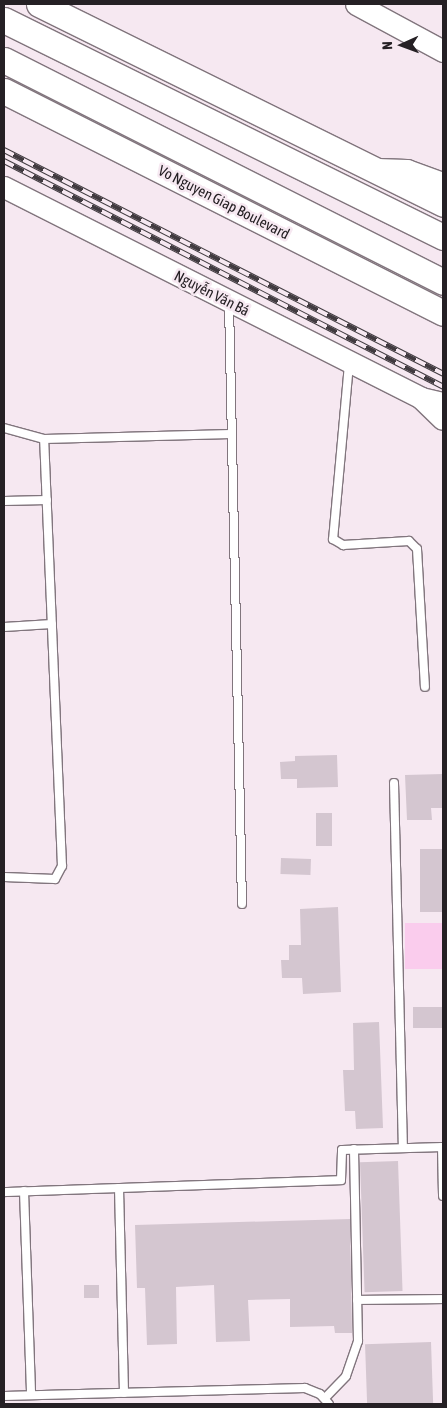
<!DOCTYPE html>
<html>
<head>
<meta charset="utf-8">
<style>
  body { margin:0 }
  #map { position:relative; width:447px; height:1408px; overflow:hidden; background:#f6e8f1; font-family:"Asap Condensed",sans-serif }
  div>[style] { position:absolute }
  .green>* { inset:0; background:#facced; transform-origin:0 0 }
  .building>* { inset:0; background:#d4c6d0; transform-origin:0 0 }
  .roads { filter:drop-shadow(1px 0 #81757d) drop-shadow(-1px 0 #81757d) drop-shadow(0 1px #81757d) drop-shadow(0 -1px #81757d) }
  .service>* { height:8px; margin:-4px; padding:0 4px; transform-origin:4px; border-radius:4px; background:#fff }
  .secondary>* { height:21px; margin:-10.5px; padding:0 10.5px; transform-origin:10.5px; border-radius:10.5px; background:#fff }
  .primary>* { height:24px; margin:-12px; padding:0 12px; transform-origin:12px; border-radius:12px; background:#fff }
  .trunk>* { height:25px; margin:-12.5px; padding:0 12.5px; transform-origin:12.5px; border-radius:12.5px; background:#fff }
  .rail>* { height:5.5px; margin-top:-2.75px; transform-origin:0; background:repeating-linear-gradient(90deg,#f6e8f1 0 11px,#413b40 0 22px); box-sizing:border-box; border-block:1px solid #413b40 }
  span { translate:-50% -50%; white-space:nowrap; text-align:center; line-height:1.15; -webkit-text-stroke:5px #f6e8f1; paint-order:stroke }
  .street-label { font-size:15px; color:#252024 }
  .frame { position:absolute; inset:0; border:5px solid #252024; pointer-events:none }
  .north { position:absolute; left:377px; top:20px; width:50px; height:50px; -webkit-text-stroke:4px #f6e8f1; paint-order:stroke; rotate:268deg; font-size:14px; font-weight:700; line-height:20px; text-align:center; color:#252024 }
  .north::after { content:''; display:block; margin:auto; width:18px; height:22px; background:#252024; clip-path:polygon(50% 0,100% 100%,50% 72%,0 100%) }
</style>
</head>
<body>
<div id="map">
  <div class="green">
    <i style="left:443px;top:923px;width:46px;height:38px;rotate:90deg"></i>
  </div>
  <div class="building">
    <i style="clip-path:polygon(337px 755px,338px 787px,297px 788px,297px 779px,281px 779px,280px 762px,295px 761px,295px 756px)"></i>
    <i style="clip-path:polygon(443px 774px,443px 808px,431px 808px,432px 820px,407px 820px,405px 775px)"></i>
    <i style="left:316px;top:813px;width:16px;height:33px"></i>
    <i style="left:420px;top:849px;width:23px;height:63px"></i>
    <i style="left:281px;top:858px;width:30px;height:16px;rotate:2deg"></i>
    <i style="clip-path:polygon(338px 907px,341px 992px,303px 994px,302px 978px,282px 978px,281px 960px,289px 960px,289px 945px,301px 945px,300px 909px)"></i>
    <i style="left:443px;top:1007px;width:21px;height:30px;rotate:90deg"></i>
    <i style="clip-path:polygon(379px 1022px,383px 1128px,356px 1129px,355px 1111px,345px 1111px,343px 1070px,354px 1070px,353px 1023px)"></i>
    <i style="left:398px;top:1161px;width:130px;height:38px;rotate:88deg"></i>
    <i style="clip-path:polygon(350px 1219px,352px 1333px,335px 1333px,334px 1326px,290px 1327px,290px 1299px,248px 1300px,250px 1341px,216px 1342px,214px 1285px,176px 1287px,177px 1344px,147px 1345px,145px 1288px,137px 1288px,135px 1225px)"></i>
    <i style="left:84px;top:1285px;width:15px;height:13px"></i>
    <i style="left:431px;top:1342px;width:62px;height:66px;rotate:88deg"></i>
  </div>
  <div class="roads">
    <div class="service">
      <i style="left:229px;top:303px;width:601px;rotate:88.76deg"></i>
      <i style="left:349px;top:364px;width:176px;rotate:95.2deg"></i>
      <i style="left:333px;top:539px;width:12px;rotate:31deg"></i>
      <i style="left:343px;top:545px;width:66px;rotate:-3.5deg"></i>
      <i style="left:409px;top:541px;width:11px;rotate:45deg"></i>
      <i style="left:417px;top:549px;width:138px;rotate:86.7deg"></i>
      <i style="left:4px;top:428px;width:41px;rotate:15.4deg"></i>
      <i style="left:44px;top:439px;width:187px;rotate:-1.5deg"></i>
      <i style="left:4px;top:501px;width:43px;rotate:-1.3deg"></i>
      <i style="left:4px;top:627px;width:48px;rotate:-3.6deg"></i>
      <i style="left:394px;top:783px;width:365px;rotate:88.6deg"></i>
      <i style="left:4px;top:877px;width:51px;rotate:2.2deg"></i>
      <i style="left:55px;top:879px;width:15px;rotate:-62deg"></i>
      <i style="left:62px;top:866px;width:427px;rotate:-92.4deg"></i>
      <i style="left:442px;top:1147px;width:49px;rotate:88.8deg"></i>
      <i style="left:119px;top:1188px;width:205px;rotate:88.6deg"></i>
      <i style="left:24px;top:1191px;width:204px;rotate:88deg"></i>
      <i style="left:4px;top:1192px;width:337px;rotate:-2deg"></i>
      <i style="left:341px;top:1180px;width:30px;rotate:-88deg"></i>
      <i style="left:342px;top:1150px;width:101px;rotate:-1.7deg"></i>
      <i style="left:357px;top:1300px;width:86px;rotate:-0.7deg"></i>
      <i style="left:4px;top:1396px;width:301px;rotate:-1.5deg"></i>
      <i style="left:305px;top:1388px;width:16px;rotate:22deg"></i>
      <i style="left:320px;top:1394px;width:13px;rotate:48deg"></i>
      <i style="left:325px;top:1398px;width:30px;rotate:-46deg"></i>
      <i style="left:346px;top:1376px;width:37px;rotate:-71deg"></i>
      <i style="left:358px;top:1341px;width:192px;rotate:-91.2deg"></i>
    </div>
    <div class="secondary">
      <i style="left:356px;top:4px;width:99px;rotate:28.4deg"></i>
      <i style="left:4px;top:187px;width:467px;rotate:26.8deg"></i>
      <i style="left:421px;top:398px;width:23px;rotate:13deg"></i>
      <i style="left:421px;top:398px;width:30px;rotate:44deg"></i>
    </div>
    <div class="primary">
      <i style="left:377px;top:171px;width:30px;rotate:2deg"></i>
      <i style="left:407px;top:172px;width:38px;rotate:20deg"></i>
    </div>
    <div class="trunk">
      <i style="left:39px;top:4px;width:451px;rotate:26.3deg"></i>
      <i style="left:4px;top:20px;width:490px;rotate:26.3deg"></i>
      <i style="left:4px;top:60px;width:492px;rotate:26.8deg"></i>
      <i style="left:4px;top:91px;width:492px;rotate:26.8deg"></i>
    </div>
  </div>
  <div class="rail">
    <i style="left:4px;top:150px;width:493px;rotate:27deg"></i>
    <i style="left:4px;top:161px;width:494px;rotate:27.2deg"></i>
  </div>
  <div class="street-label">
    <span style="left:224px;top:202px;rotate:27deg">Vo Nguyen Giap Boulevard</span>
    <span style="left:212px;top:293px;rotate:27deg">Nguyễn Văn Bá</span>
  </div>
  <div class="frame"></div>
  <div class="north">N</div>
</div>
</body>
</html>
